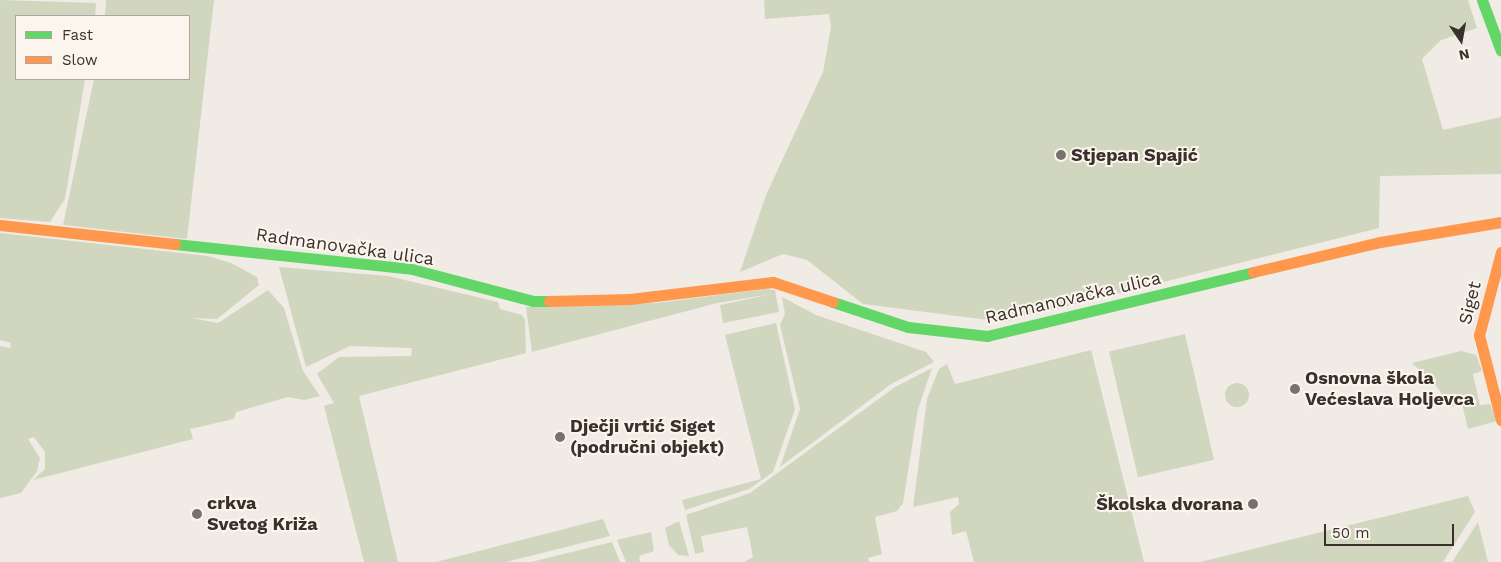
<!DOCTYPE html>
<html>
<head>
<meta charset="utf-8">
<style>
  body { margin:0 }
  #map { position:relative; width:1501px; height:562px; overflow:hidden; background:#f0ebe5; font-family:"Work Sans",sans-serif }
  div>[style] { position:absolute }
  .green>* { inset:0; background:#d1d6bf; transform-origin:0 0 }
  .round { border-radius:50% }
  .fast>* { height:11px; margin:-5.5px; padding:0 5.5px; transform-origin:5.5px; border-radius:5.5px; background:#63d668 }
  .slow>* { height:11px; margin:-5.5px; padding:0 5.5px; transform-origin:5.5px; border-radius:5.5px; background:#ff974d }
  .dots>* { width:14px; height:14px; translate:-50% -50%; box-sizing:border-box; border:2px solid #fbf5ee; border-radius:50% }
  span { translate:-50% -50%; white-space:nowrap; text-align:center; line-height:1.15; -webkit-text-stroke:4px #fbf5ee; paint-order:stroke }
  .poi-label { font-size:18px; color:#3b302b; font-weight:700 }
  .left { translate:0 -50%; text-align:left }
  .right { translate:-100% -50%; text-align:right }
  .street-label { font-size:18px; color:#3b302b }
  .legend { position:absolute; left:15px; top:15px; width:175px; height:65px; box-sizing:border-box; background:#fbf5ee; border:1px solid #aea6a0; margin:0; padding:6px 9px; list-style:none; font-size:15px; color:#3b302b }
  .legend li { display:flex; align-items:center; gap:10px; height:25px }
  .legend b { width:25px; border:1px solid #aea6a0 }
  .north { position:absolute; left:1436px; top:15px; width:50px; height:50px; -webkit-text-stroke:4px #fbf5ee; paint-order:stroke; rotate:168deg; font-size:14px; font-weight:700; line-height:20px; text-align:center; color:#3b302b }
  .north::after { content:''; display:block; margin:auto; width:18px; height:22px; background:#3b302b; clip-path:polygon(50% 0,100% 100%,50% 72%,0 100%) }
  .scale { position:absolute; left:1324px; top:524px; width:130px; height:22px; box-sizing:border-box; border:2px solid #3b302b; border-top:0; padding-left:6px; font-size:15px; line-height:18px; white-space:nowrap; color:#3b302b; -webkit-text-stroke:4px #fbf5ee; paint-order:stroke }
</style>
</head>
<body>
<div id="map">
  <div class="green">
    <i style="clip-path:polygon(0 0,96px 3px,95px 16px,16px 16px,16px 79px,85px 79px,65px 199px,50px 222px,0 218px)"></i>
    <i style="clip-path:polygon(106px 0,214px 0,187px 239px,63px 225px,94px 79px,189px 79px,189px 16px,105px 16px)"></i>
    <i style="clip-path:polygon(764px 0,1468px 0,1477px 28px,1441px 40px,1422px 59px,1443px 130px,1501px 117px,1501px 174px,1380px 176px,1379px 228px,1004px 322px,863px 304px,807px 260px,783px 254px,740px 272px,766px 195px,823px 72px,831px 27px,829px 14px,765px 19px)"></i>
    <i style="clip-path:polygon(0 233px,208px 256px,231px 263px,257px 277px,259px 285px,217px 319px,191px 318px,218px 323px,268px 290px,284px 308px,303px 371px,320px 396px,304px 400px,288px 397px,236px 412px,234px 419px,190px 429px,193px 439px,33px 480px,45px 469px,45px 452px,34px 437px,28px 439px,40px 458px,37px 471px,21px 493px,0 498px,0 346px,10px 348px,11px 343px,0 340px)"></i>
    <i style="clip-path:polygon(279px 267px,388px 276px,498px 302px,500px 309px,522px 315px,525px 320px,526px 353px,359px 396px,398px 562px,364px 562px,324px 406px,334px 403px,317px 374px,339px 357px,411px 356px,412px 348px,350px 346px,306px 367px)"></i>
    <i style="clip-path:polygon(765px 289px,775px 290px,779px 312px,723px 323px,720px 305px,772px 294px,717px 303px,532px 352px,526px 307px,657px 303px)"></i>
    <i style="clip-path:polygon(782px 297px,816px 315px,926px 352px,934px 362px,891px 384px,780px 467px,800px 409px,780px 325px,785px 314px)"></i>
    <i style="clip-path:polygon(776px 323px,795px 409px,773px 472px,749px 489px,685px 510px,682px 500px,761px 479px,725px 335px)"></i>
    <i style="left:1185px;top:334px;width:129px;height:78px;rotate:77deg"></i>
    <i style="clip-path:polygon(1091px 350px,1144px 562px,974px 562px,966px 531px,952px 535px,950px 512px,959px 504px,958px 497px,913px 507px,927px 399px,939px 369px,947px 364px,955px 384px)"></i>
    <i style="clip-path:polygon(1461px 351px,1476px 355px,1482px 371px,1473px 374px,1480px 405px,1490px 404px,1497px 421px,1468px 429px,1462px 404px,1449px 408px,1438px 388px,1412px 363px)"></i>
    <i style="clip-path:polygon(932px 368px,918px 409px,903px 503px,897px 511px,875px 517px,882px 554px,868px 558px,869px 562px,744px 562px,753px 557px,747px 527px,701px 536px,704px 552px,695px 554px,686px 515px,750px 493px,895px 387px)"></i>
    <i class="round" style="left:1225px;top:383px;width:24px;height:24px"></i>
    <i style="clip-path:polygon(1468px 496px,1475px 512px,1443px 562px,1200px 562px)"></i>
    <i style="clip-path:polygon(603px 519px,610px 536px,506px 562px,436px 562px)"></i>
    <i style="clip-path:polygon(679px 521px,689px 556px,678px 555px,669px 545px,665px 528px)"></i>
    <i style="clip-path:polygon(1478px 522px,1488px 562px,1452px 562px)"></i>
    <i style="clip-path:polygon(651px 532px,654px 551px,639px 556px,640px 562px,626px 562px,617px 540px)"></i>
    <i style="clip-path:polygon(612px 542px,620px 562px,531px 562px)"></i>
  </div>
  <div class="fast">
    <i style="left:1482px;top:0;width:54px;rotate:69.6deg"></i>
    <i style="left:175px;top:244px;width:238px;rotate:6deg"></i>
    <i style="left:412px;top:269px;width:125px;rotate:14.8deg"></i>
    <i style="left:533px;top:301px;width:16px"></i>
    <i style="left:833px;top:302px;width:79px;rotate:18.4deg"></i>
    <i style="left:908px;top:327px;width:80px;rotate:6.5deg"></i>
    <i style="left:987px;top:336px;width:274px;rotate:-13.5deg"></i>
  </div>
  <div class="slow">
    <i style="left:0;top:225px;width:176px;rotate:6.2deg"></i>
    <i style="left:1501px;top:252px;width:86px;rotate:104.8deg"></i>
    <i style="left:1479px;top:335px;width:88px;rotate:75.5deg"></i>
    <i style="left:1253px;top:272px;width:130px;rotate:-13.3deg"></i>
    <i style="left:1380px;top:242px;width:123px;rotate:-9.4deg"></i>
    <i style="left:549px;top:301px;width:81px;rotate:-1.4deg"></i>
    <i style="left:630px;top:299px;width:144px;rotate:-6.8deg"></i>
    <i style="left:773px;top:282px;width:63px;rotate:18.4deg"></i>
  </div>
  <div class="dots">
    <i style="left:1061px;top:155px;background:#7a716c"></i>
    <i style="left:1295px;top:389px;background:#7a716c"></i>
    <i style="left:560px;top:437px;background:#7a716c"></i>
    <i style="left:1253px;top:504px;background:#7a716c"></i>
    <i style="left:197px;top:514px;background:#7a716c"></i>
  </div>
  <div class="poi-label">
    <span class="left" style="left:1071px;top:155px">Stjepan Spajić</span>
    <span class="left" style="left:1305px;top:389px">Osnovna škola<br>Većeslava Holjevca</span>
    <span class="left" style="left:570px;top:437px">Dječji vrtić Siget<br>(područni objekt)</span>
    <span class="left" style="left:207px;top:514px">crkva<br>Svetog Križa</span>
    <span class="right" style="left:1243px;top:504px">Školska dvorana</span>
  </div>
  <div class="street-label">
    <span style="left:345px;top:247px;rotate:8deg">Radmanovačka ulica</span>
    <span style="left:1073px;top:298px;rotate:-13deg">Radmanovačka ulica</span>
    <span style="left:1470px;top:303px;rotate:-76deg">Siget</span>
  </div>
  <ul class="legend">
  <li><b style="height:6px;background:#63d668"></b>Fast</li>
  <li><b style="height:6px;background:#ff974d"></b>Slow</li>
  </ul>
  <div class="north">N</div>
  <div class="scale">50 m</div>
</div>
</body>
</html>
